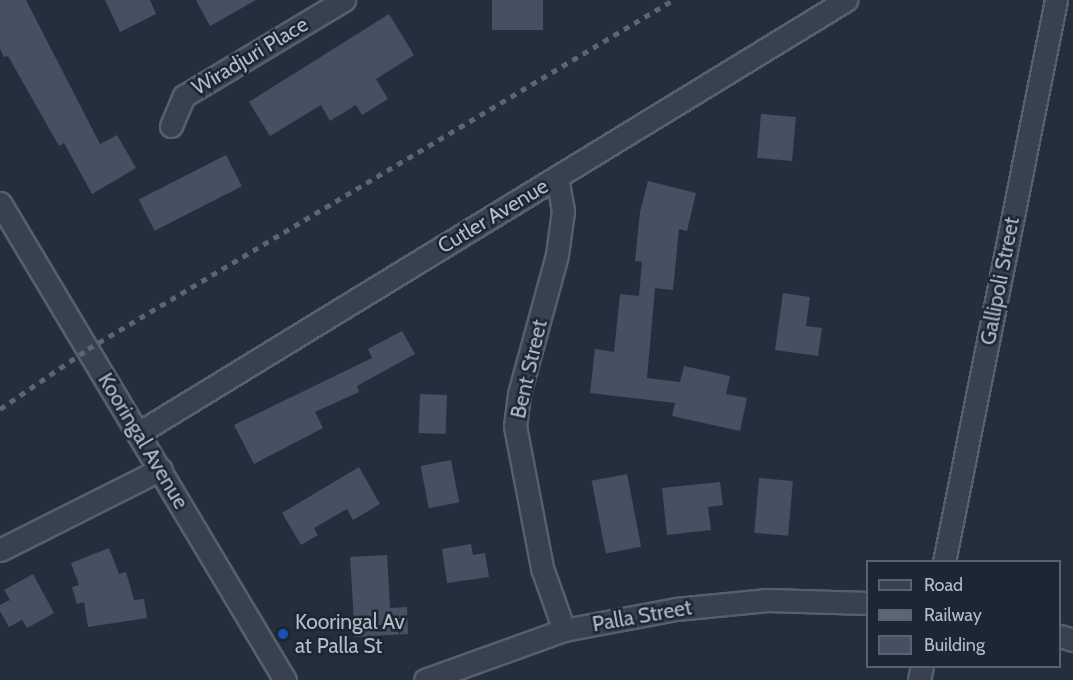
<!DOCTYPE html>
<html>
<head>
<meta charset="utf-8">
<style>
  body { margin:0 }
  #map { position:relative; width:1073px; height:680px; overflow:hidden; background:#242f3e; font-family:Cabin,sans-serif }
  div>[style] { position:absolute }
  .building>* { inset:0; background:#455162; transform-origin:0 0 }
  .roads { filter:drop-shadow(2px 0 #565f6c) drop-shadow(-2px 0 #565f6c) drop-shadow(0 2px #565f6c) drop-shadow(0 -2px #565f6c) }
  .minor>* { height:21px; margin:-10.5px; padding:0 10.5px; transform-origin:10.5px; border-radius:10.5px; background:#38414e }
  .rail>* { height:4.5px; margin-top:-2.25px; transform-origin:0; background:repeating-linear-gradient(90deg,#5a6575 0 6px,transparent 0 12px) }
  .dots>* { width:16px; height:16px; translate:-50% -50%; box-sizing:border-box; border:3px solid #1d2633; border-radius:50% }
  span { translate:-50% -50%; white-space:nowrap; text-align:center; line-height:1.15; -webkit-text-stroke:5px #1d2633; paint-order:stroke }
  .street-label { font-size:21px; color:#b4bcc9 }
  .poi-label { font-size:21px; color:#b4bcc9 }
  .left { translate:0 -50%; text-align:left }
  .legend { position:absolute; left:866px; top:560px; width:195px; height:108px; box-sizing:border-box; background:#1d2633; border:2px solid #59626f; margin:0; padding:8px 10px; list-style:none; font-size:18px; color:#b4bcc9 }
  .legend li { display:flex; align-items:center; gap:12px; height:30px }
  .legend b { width:30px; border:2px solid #59626f }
</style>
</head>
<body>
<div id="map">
  <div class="building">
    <i style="clip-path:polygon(0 0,26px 0,100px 144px,117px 135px,136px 168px,92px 194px,64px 143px,59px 146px,8px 56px,4px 57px,0 49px)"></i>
    <i style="clip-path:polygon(105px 0,150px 0,156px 14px,120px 32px)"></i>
    <i style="clip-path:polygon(196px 0,256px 0,210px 26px)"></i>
    <i style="left:492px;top:0;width:51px;height:30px"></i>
    <i style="clip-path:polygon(389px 14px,414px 55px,376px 79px,388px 99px,362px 115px,356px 105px,330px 121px,321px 105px,270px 136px,249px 102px)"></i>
    <i style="left:761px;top:114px;width:35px;height:44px;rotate:5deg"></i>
    <i style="left:226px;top:155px;width:35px;height:98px;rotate:63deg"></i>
    <i style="clip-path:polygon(648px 181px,696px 193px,687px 231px,679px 229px,673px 290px,655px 288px,647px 378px,680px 382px,684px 366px,730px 376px,726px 394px,747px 398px,740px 431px,672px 416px,675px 403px,590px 393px,595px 349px,614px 352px,620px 294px,639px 296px,642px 262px,635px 261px,640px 212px)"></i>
    <i style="clip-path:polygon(783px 293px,810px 297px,806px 326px,822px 328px,818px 356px,775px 350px)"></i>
    <i style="clip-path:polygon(402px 331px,415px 354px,357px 386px,359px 392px,315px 412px,323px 428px,254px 464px,234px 425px,372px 358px,368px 349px)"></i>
    <i style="left:420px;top:394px;width:27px;height:39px;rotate:2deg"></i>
    <i style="left:451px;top:460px;width:43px;height:31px;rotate:79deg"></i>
    <i style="clip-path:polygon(359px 467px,380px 504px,353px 520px,347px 509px,314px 528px,318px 535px,301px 545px,282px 513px)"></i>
    <i style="left:627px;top:474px;width:74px;height:36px;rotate:79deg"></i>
    <i style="left:759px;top:478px;width:34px;height:55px;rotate:5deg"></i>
    <i style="clip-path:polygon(720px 482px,723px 505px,708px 507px,711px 530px,667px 535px,662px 488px)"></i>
    <i style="clip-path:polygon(471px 544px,473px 555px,485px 553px,489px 577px,447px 583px,442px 549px)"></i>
    <i style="clip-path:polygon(109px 548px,119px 574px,126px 572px,134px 600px,144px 599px,147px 618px,88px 627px,84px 602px,77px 604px,72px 587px,79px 585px,71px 563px)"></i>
    <i style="clip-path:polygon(387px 555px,390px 608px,407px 607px,408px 634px,355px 637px,350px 557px)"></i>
    <i style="clip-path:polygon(33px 574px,54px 613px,27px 628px,22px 620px,9px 627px,0 611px,0 605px,10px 600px,4px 590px)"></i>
  </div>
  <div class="roads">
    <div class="minor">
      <i style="left:171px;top:126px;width:33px;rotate:-67deg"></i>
      <i style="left:184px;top:96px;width:187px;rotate:-31deg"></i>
      <i style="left:557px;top:177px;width:35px;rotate:80deg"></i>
      <i style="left:563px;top:211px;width:44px;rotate:97.8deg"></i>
      <i style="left:557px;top:255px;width:144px;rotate:105.3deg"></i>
      <i style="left:519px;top:394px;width:32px;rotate:97deg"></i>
      <i style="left:515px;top:426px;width:145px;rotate:79.2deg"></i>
      <i style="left:542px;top:568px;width:66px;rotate:70.5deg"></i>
      <i style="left:0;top:203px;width:556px;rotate:59.14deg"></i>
      <i style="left:140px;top:432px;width:828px;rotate:-31.46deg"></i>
      <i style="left:0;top:550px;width:180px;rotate:-26.7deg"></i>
      <i style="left:944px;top:562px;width:573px;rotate:-78.73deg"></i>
      <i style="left:1060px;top:636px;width:14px;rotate:17deg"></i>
      <i style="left:425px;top:680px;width:148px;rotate:-19.8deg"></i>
      <i style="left:564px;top:630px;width:114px;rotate:-10.6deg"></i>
      <i style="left:676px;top:609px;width:92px;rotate:-5.6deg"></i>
      <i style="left:768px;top:600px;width:100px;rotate:1.7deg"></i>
      <i style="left:919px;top:680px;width:14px;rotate:-78deg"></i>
    </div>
  </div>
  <div class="rail">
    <i style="left:0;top:409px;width:107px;rotate:-34.3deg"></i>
    <i style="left:88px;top:349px;width:681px;rotate:-30.82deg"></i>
  </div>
  <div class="dots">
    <i style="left:283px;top:634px;background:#1a4fb4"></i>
  </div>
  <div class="street-label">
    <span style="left:250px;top:56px;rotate:-31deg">Wiradjuri Place</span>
    <span style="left:493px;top:216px;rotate:-31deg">Cutler Avenue</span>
    <span style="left:1000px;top:281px;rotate:-79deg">Gallipoli Street</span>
    <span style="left:529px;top:369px;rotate:-77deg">Bent Street</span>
    <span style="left:143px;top:441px;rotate:59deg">Kooringal Avenue</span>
    <span style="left:642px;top:616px;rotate:-10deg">Palla Street</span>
  </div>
  <div class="poi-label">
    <span class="left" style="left:295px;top:634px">Kooringal Av<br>at Palla St</span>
  </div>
  <ul class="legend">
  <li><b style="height:8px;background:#38414e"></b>Road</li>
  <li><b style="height:8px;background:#5a6575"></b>Railway</li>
  <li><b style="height:16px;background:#455162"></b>Building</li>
  </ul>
</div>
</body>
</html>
